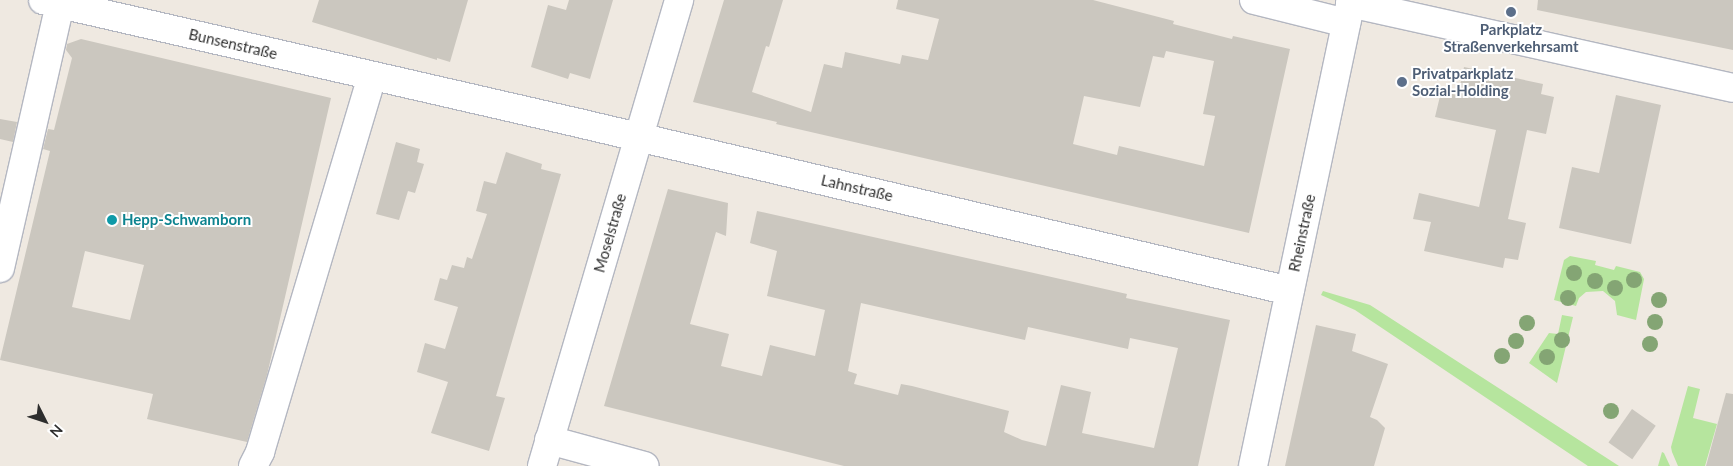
<!DOCTYPE html>
<html>
<head>
<meta charset="utf-8">
<style>
  body { margin:0 }
  #map { position:relative; width:1733px; height:466px; overflow:hidden; background:#efe9e1; font-family:Lato,sans-serif }
  div>[style] { position:absolute }
  .green>* { inset:0; background:#b6e59e }
  .building>* { inset:0; background:#cbc7bf; transform-origin:0 0 }
  .roads { filter:drop-shadow(1px 0 #b4b7c1) drop-shadow(-1px 0 #b4b7c1) drop-shadow(0 1px #b4b7c1) drop-shadow(0 -1px #b4b7c1) }
  .minor>* { height:28px; margin:-14px; padding:0 14px; transform-origin:14px; border-radius:14px; background:#fff }
  .trees>* { width:16px; height:16px; margin:-8px; border-radius:50%; background:#84a574 }
  .dots>* { width:14px; height:14px; translate:-50% -50%; box-sizing:border-box; border:2px solid #fff; border-radius:50% }
  span { translate:-50% -50%; white-space:nowrap; text-align:center; line-height:1.15; -webkit-text-stroke:4px #fff; paint-order:stroke }
  .service-label { font-size:15px; color:#4e5e75; font-weight:700 }
  .left { translate:0 -50%; text-align:left }
  .street-label { font-size:15px; color:#2e2e2e }
  .culture-label { font-size:15px; color:#0d838f; font-weight:700 }
  .north { position:absolute; left:20px; top:396px; width:50px; height:50px; -webkit-text-stroke:4px #fff; paint-order:stroke; rotate:131deg; font-size:14px; font-weight:700; line-height:20px; text-align:center; color:#2e2e2e }
  .north::after { content:''; display:block; margin:auto; width:18px; height:22px; background:#2e2e2e; clip-path:polygon(50% 0,100% 100%,50% 72%,0 100%) }
</style>
</head>
<body>
<div id="map">
  <div class="green">
    <i style="clip-path:polygon(1570px 256px,1596px 261px,1595px 265px,1614px 270px,1616px 266px,1640px 272px,1644px 279px,1636px 320px,1617px 315px,1615px 301px,1603px 291px,1586px 292px,1579px 298px,1576px 306px,1554px 300px,1564px 260px)"></i>
    <i style="clip-path:polygon(1323px 291px,1370px 305px,1619px 466px,1588px 466px,1355px 310px,1321px 295px)"></i>
    <i style="clip-path:polygon(1562px 315px,1573px 317px,1557px 383px,1529px 363px,1549px 333px,1558px 334px)"></i>
    <i style="clip-path:polygon(1688px 386px,1700px 389px,1693px 418px,1717px 424px,1705px 466px,1678px 466px,1672px 452px,1671px 447px)"></i>
    <i style="clip-path:polygon(1662px 452px,1664px 453px,1670px 466px,1658px 466px)"></i>
  </div>
  <div class="building">
    <i style="clip-path:polygon(319px 0,468px 0,450px 62px,437px 58px,437px 60px,312px 22px)"></i>
    <i style="clip-path:polygon(569px 0,613px 0,590px 79px,570px 73px,568px 79px,531px 67px,548px 5px,566px 10px)"></i>
    <i style="clip-path:polygon(evenodd,724px 0,783px 0,769px 47px,766px 46px,752px 92px,811px 112px,824px 64px,842px 68px,845px 52px,900px 64px,902px 55px,928px 60px,939px 19px,896px 9px,898px 0,1093px 0,1174px 21px,1173px 24px,1232px 39px,1233px 36px,1290px 49px,1249px 233px,776px 124px,777px 122px,693px 102px,724px 0,1166px 51px,1214px 61px,1203px 114px,1215px 116px,1204px 166px,1119px 146px,1117px 155px,1073px 144px,1084px 96px,1140px 107px,1153px 56px,1164px 58px,1166px 51px)"></i>
    <i style="clip-path:polygon(1538px 0,1733px 0,1733px 50px,1537px 10px)"></i>
    <i style="clip-path:polygon(evenodd,81px 39px,331px 98px,267px 375px,247px 442px,147px 419px,153px 394px,0 360px,50px 151px,43px 149px,48px 129px,54px 130px,72px 58px,66px 50px,67px 44px,81px 39px,85px 251px,144px 265px,130px 320px,72px 307px,85px 251px)"></i>
    <i style="clip-path:polygon(1464px 67px,1543px 84px,1541px 94px,1554px 97px,1546px 134px,1527px 130px,1508px 219px,1526px 223px,1518px 260px,1505px 258px,1503px 268px,1424px 251px,1431px 222px,1413px 219px,1419px 193px,1479px 207px,1496px 130px,1435px 117px,1441px 92px,1458px 95px)"></i>
    <i style="clip-path:polygon(1616px 95px,1661px 105px,1631px 244px,1559px 228px,1572px 167px,1599px 173px)"></i>
    <i style="clip-path:polygon(0 119px,17px 122px,13px 142px,0 139px)"></i>
    <i style="clip-path:polygon(396px 142px,420px 149px,417px 162px,424px 164px,415px 193px,408px 191px,399px 220px,376px 214px)"></i>
    <i style="clip-path:polygon(506px 152px,542px 164px,541px 169px,561px 174px,496px 396px,505px 398px,489px 451px,431px 433px,448px 382px,417px 372px,425px 343px,445px 349px,458px 307px,434px 300px,440px 278px,447px 280px,452px 265px,464px 268px,467px 257px,472px 259px,487px 214px,476px 211px,484px 181px,496px 184px)"></i>
    <i style="clip-path:polygon(evenodd,668px 189px,728px 203px,726px 236px,716px 232px,690px 324px,729px 334px,721px 366px,762px 376px,770px 345px,815px 356px,825px 310px,767px 296px,777px 251px,750px 243px,757px 211px,1127px 294px,1126px 298px,1230px 320px,1198px 466px,844px 466px,604px 406px,668px 189px,861px 303px,1025px 340px,1028px 327px,1128px 349px,1130px 338px,1178px 348px,1154px 448px,1082px 433px,1091px 392px,1061px 385px,1046px 446px,1022px 440px,1004px 432px,1009px 411px,912px 386px,901px 384px,898px 395px,854px 384px,857px 374px,848px 371px,861px 303px)"></i>
    <i style="clip-path:polygon(1316px 325px,1356px 334px,1352px 351px,1388px 364px,1370px 417px,1377px 420px,1385px 428px,1374px 466px,1285px 466px)"></i>
    <i style="clip-path:polygon(1726px 393px,1733px 394px,1733px 466px,1706px 466px)"></i>
    <i style="left:1632px;top:409px;width:29px;height:41px;rotate:35deg"></i>
  </div>
  <div class="roads">
    <div class="minor">
      <i style="left:43px;top:0;width:554px;rotate:12.93deg"></i>
      <i style="left:583px;top:124px;width:726px;rotate:13.29deg"></i>
      <i style="left:1254px;top:0;width:95px;rotate:14deg"></i>
      <i style="left:1350px;top:3px;width:392px;rotate:12.5deg"></i>
      <i style="left:0;top:268px;width:271px;rotate:-77.2deg"></i>
      <i style="left:549px;top:440px;width:99px;rotate:15.2deg"></i>
      <i style="left:253px;top:466px;width:16px;rotate:-63deg"></i>
      <i style="left:260px;top:452px;width:391px;rotate:-73.4deg"></i>
      <i style="left:542px;top:466px;width:486px;rotate:-73.6deg"></i>
      <i style="left:1253px;top:466px;width:476px;rotate:-78.1deg"></i>
    </div>
  </div>
  <div class="trees">
    <i style="left:1574px;top:273px"></i>
    <i style="left:1634px;top:280px"></i>
    <i style="left:1595px;top:281px"></i>
    <i style="left:1615px;top:288px"></i>
    <i style="left:1568px;top:298px"></i>
    <i style="left:1659px;top:300px"></i>
    <i style="left:1655px;top:322px"></i>
    <i style="left:1527px;top:323px"></i>
    <i style="left:1562px;top:340px"></i>
    <i style="left:1516px;top:341px"></i>
    <i style="left:1650px;top:344px"></i>
    <i style="left:1502px;top:356px"></i>
    <i style="left:1547px;top:357px"></i>
    <i style="left:1611px;top:411px"></i>
  </div>
  <div class="dots">
    <i style="left:1511px;top:12px;background:#5c6f8a"></i>
    <i style="left:1402px;top:82px;background:#5c6f8a"></i>
    <i style="left:112px;top:220px;background:#0f9aa8"></i>
  </div>
  <div class="service-label">
    <span style="left:1511px;top:38px">Parkplatz<br>Straßenverkehrsamt</span>
    <span class="left" style="left:1412px;top:82px">Privatparkplatz<br>Sozial-Holding</span>
  </div>
  <div class="street-label">
    <span style="left:233px;top:44px;rotate:13deg">Bunsenstraße</span>
    <span style="left:857px;top:188px;rotate:13deg">Lahnstraße</span>
    <span style="left:610px;top:233px;rotate:-74deg">Moselstraße</span>
    <span style="left:1302px;top:233px;rotate:-78deg">Rheinstraße</span>
  </div>
  <div class="culture-label">
    <span class="left" style="left:122px;top:220px">Hepp-Schwamborn</span>
  </div>
  <div class="north">N</div>
</div>
</body>
</html>
